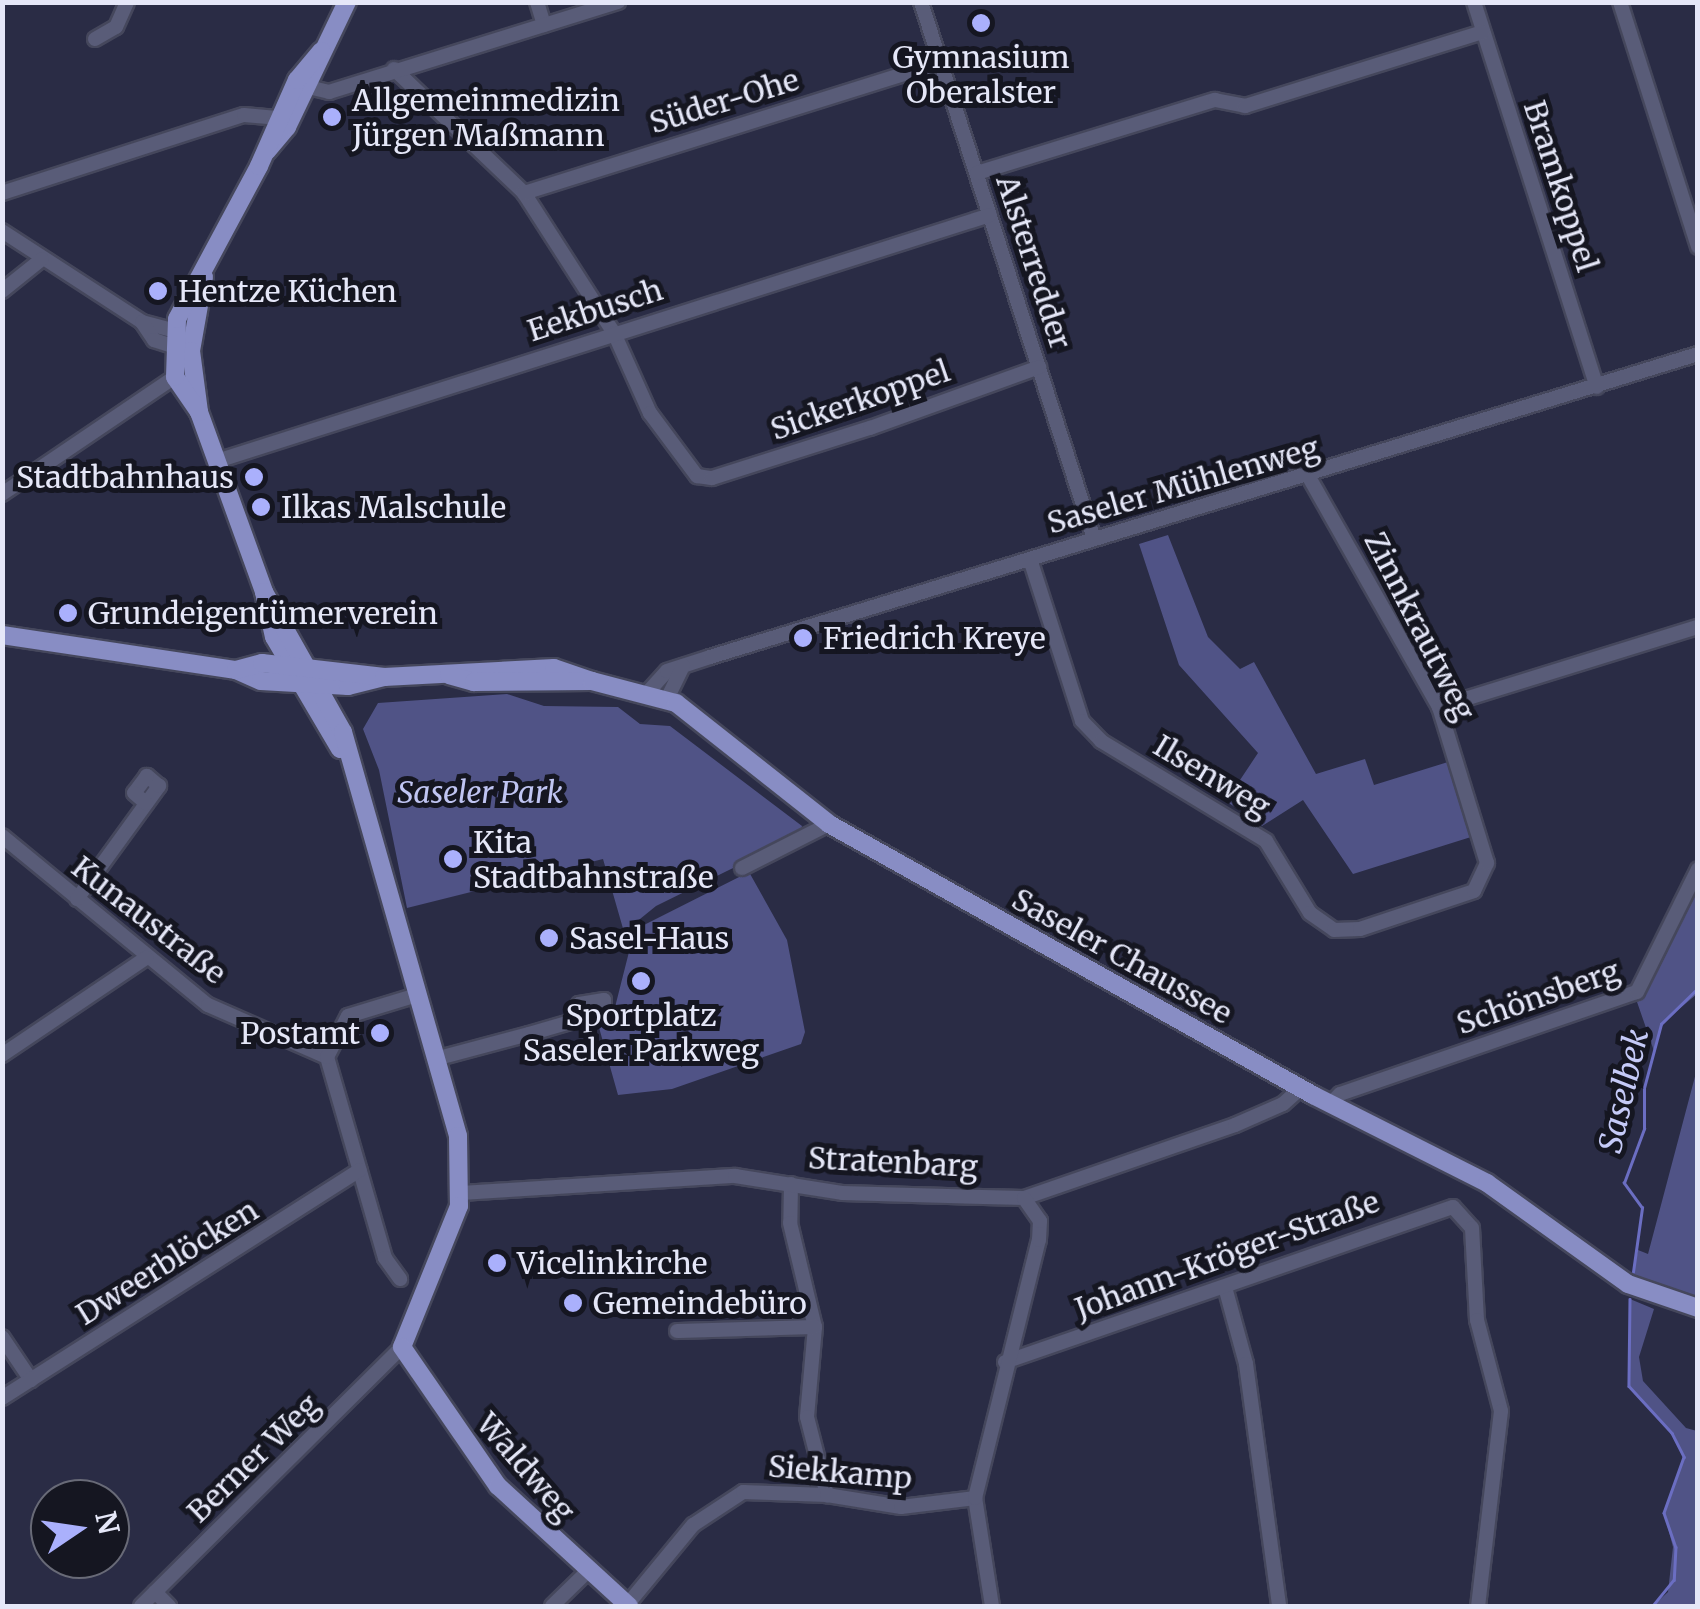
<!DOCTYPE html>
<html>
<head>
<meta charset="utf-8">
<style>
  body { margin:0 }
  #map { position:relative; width:1700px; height:1609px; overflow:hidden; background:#2a2c45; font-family:Merriweather,serif }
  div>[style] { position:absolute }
  .green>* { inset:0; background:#505386 }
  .stream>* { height:2.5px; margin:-1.25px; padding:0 1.25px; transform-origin:1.25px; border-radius:1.25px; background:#6b6ec2 }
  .roads { filter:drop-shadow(2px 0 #45475c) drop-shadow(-2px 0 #45475c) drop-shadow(0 2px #45475c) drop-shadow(0 -2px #45475c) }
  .minor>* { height:14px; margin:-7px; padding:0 7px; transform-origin:7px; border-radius:7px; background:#595c78 }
  .major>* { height:18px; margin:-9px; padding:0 9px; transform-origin:9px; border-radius:9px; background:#888dc4 }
  .dots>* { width:28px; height:28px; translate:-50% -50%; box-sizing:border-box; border:5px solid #151621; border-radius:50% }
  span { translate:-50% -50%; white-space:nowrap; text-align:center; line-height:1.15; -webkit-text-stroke:10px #151621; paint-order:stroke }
  .poi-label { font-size:30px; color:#e5e7f8 }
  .left { translate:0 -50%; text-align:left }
  .right { translate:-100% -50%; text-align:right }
  .street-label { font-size:30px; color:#e5e7f8 }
  .park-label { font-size:30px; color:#c0c5f2; font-style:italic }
  .water-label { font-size:32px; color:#c5caf7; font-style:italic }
  .frame { position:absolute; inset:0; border:5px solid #e5e7f8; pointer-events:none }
  .north { position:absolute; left:30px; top:1479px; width:100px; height:100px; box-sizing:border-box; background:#151621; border:2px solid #686a77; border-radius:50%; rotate:77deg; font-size:28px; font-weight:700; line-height:40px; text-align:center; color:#e5e7f8 }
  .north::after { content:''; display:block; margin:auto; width:35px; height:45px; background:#aab0fc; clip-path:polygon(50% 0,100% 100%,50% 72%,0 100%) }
</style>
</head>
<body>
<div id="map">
  <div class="green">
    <i style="clip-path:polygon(1168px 535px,1208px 637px,1240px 669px,1254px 662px,1316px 774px,1365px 759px,1374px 785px,1448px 762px,1471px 837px,1353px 874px,1303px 800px,1262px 826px,1226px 801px,1258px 753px,1179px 665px,1139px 544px)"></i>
    <i style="clip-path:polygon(507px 694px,544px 706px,618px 707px,640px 724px,670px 726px,802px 826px,800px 835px,656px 906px,624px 932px,603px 859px,407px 908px,379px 770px,363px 729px,378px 703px)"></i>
    <i style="clip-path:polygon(749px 872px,787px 940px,805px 1032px,801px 1044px,672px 1089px,618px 1095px,598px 1024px,612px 1019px,631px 944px,640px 927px)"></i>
    <i style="clip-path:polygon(1697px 876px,1697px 994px,1661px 1024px,1654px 1051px,1636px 999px,1646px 994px)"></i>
    <i style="clip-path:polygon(1697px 1069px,1697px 1303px,1632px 1279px,1638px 1250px,1648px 1254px)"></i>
    <i style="clip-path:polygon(1630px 1299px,1654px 1309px,1639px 1357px,1643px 1381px,1686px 1428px,1697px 1431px,1697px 1606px,1653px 1606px,1668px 1592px,1673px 1547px,1664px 1513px,1684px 1458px,1672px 1433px,1629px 1386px)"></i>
  </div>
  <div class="stream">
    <i style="left:1633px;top:1272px;width:65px;rotate:-82deg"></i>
    <i style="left:1642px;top:1208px;width:31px;rotate:-126deg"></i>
    <i style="left:1624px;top:1183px;width:58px;rotate:-69.7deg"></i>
    <i style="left:1644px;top:1129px;width:41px;rotate:-90deg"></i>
    <i style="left:1644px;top:1088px;width:66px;rotate:-75.1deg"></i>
    <i style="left:1661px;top:1024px;width:52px;rotate:-44.2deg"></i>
    <i style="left:1630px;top:1299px;width:87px;rotate:90.7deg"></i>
    <i style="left:1629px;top:1386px;width:64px;rotate:47.5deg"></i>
    <i style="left:1672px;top:1433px;width:27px;rotate:63deg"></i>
    <i style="left:1684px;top:1457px;width:59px;rotate:109.7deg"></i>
    <i style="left:1664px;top:1513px;width:36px;rotate:71deg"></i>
    <i style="left:1676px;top:1547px;width:33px;rotate:93deg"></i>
    <i style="left:1674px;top:1580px;width:33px;rotate:129deg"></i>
  </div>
  <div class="roads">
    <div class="minor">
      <i style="left:537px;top:2px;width:24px;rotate:73deg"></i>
      <i style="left:921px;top:2px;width:564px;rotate:72.14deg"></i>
      <i style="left:1474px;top:2px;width:404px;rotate:72.3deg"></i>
      <i style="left:1620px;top:2px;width:257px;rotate:72.3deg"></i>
      <i style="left:95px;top:39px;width:24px;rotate:-30deg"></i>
      <i style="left:116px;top:27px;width:27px;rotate:-66deg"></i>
      <i style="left:394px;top:69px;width:180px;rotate:43.6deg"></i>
      <i style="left:524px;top:193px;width:166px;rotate:57.3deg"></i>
      <i style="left:614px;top:333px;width:88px;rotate:65.8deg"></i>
      <i style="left:650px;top:413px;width:79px;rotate:53.3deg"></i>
      <i style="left:697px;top:476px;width:15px;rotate:8deg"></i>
      <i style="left:712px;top:478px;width:166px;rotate:-17.6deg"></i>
      <i style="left:870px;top:428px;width:180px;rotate:-19.8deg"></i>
      <i style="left:308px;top:87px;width:22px;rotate:13deg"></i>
      <i style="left:329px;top:92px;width:303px;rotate:-17.3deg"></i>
      <i style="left:977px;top:173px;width:249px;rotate:-17.1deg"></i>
      <i style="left:1215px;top:100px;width:31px;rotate:11deg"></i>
      <i style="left:1245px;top:106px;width:249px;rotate:-17.3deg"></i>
      <i style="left:2px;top:193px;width:254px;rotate:-17.9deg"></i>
      <i style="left:244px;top:115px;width:33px;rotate:5deg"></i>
      <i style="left:524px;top:193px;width:437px;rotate:-17.4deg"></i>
      <i style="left:2px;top:231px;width:167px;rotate:33deg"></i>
      <i style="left:142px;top:322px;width:42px;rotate:15deg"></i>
      <i style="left:2px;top:291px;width:51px;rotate:-38.7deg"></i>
      <i style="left:142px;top:322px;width:22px;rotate:56deg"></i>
      <i style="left:154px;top:340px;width:32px;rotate:18deg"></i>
      <i style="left:217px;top:461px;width:811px;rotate:-17.65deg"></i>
      <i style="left:2px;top:494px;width:209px;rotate:-34.1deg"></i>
      <i style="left:1030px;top:559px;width:170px;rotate:72.2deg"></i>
      <i style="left:1082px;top:721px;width:28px;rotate:46deg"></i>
      <i style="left:1101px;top:741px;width:193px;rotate:31.2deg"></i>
      <i style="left:1266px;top:841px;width:84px;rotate:58.6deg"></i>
      <i style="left:1310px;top:913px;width:29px;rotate:35deg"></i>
      <i style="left:1334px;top:930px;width:26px;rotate:-2deg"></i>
      <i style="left:1360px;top:929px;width:120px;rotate:-18.4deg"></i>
      <i style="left:1474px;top:891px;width:31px;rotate:-65deg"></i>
      <i style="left:1487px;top:863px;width:163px;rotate:-107.1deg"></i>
      <i style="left:1439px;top:707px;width:264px;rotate:-119.5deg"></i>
      <i style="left:648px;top:692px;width:28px;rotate:-48deg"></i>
      <i style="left:667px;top:671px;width:45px;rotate:-18deg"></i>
      <i style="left:710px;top:657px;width:1033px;rotate:-17.05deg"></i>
      <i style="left:667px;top:699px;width:37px;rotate:-64deg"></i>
      <i style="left:1439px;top:707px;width:271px;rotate:-17.2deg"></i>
      <i style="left:2px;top:836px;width:266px;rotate:39.4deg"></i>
      <i style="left:208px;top:1005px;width:130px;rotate:23.6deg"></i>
      <i style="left:742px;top:868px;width:97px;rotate:-26.8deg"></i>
      <i style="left:77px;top:899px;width:140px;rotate:-54deg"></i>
      <i style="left:159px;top:786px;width:16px;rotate:-140deg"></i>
      <i style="left:147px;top:776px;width:21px;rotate:127deg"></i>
      <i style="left:134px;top:793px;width:16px;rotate:40deg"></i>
      <i style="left:2px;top:1055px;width:174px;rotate:-34deg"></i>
      <i style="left:327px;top:1057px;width:209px;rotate:73.9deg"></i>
      <i style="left:385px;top:1258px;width:26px;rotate:54deg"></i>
      <i style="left:327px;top:1057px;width:46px;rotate:-62.9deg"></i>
      <i style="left:348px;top:1016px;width:72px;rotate:-16.9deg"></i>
      <i style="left:435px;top:1059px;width:97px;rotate:-14.9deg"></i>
      <i style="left:529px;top:1034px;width:50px;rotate:-16.3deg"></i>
      <i style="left:577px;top:1020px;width:18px;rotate:-16deg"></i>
      <i style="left:594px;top:1015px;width:11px;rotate:-27deg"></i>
      <i style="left:604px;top:1010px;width:10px;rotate:-90deg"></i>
      <i style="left:604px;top:1000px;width:25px;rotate:171deg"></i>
      <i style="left:579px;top:1004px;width:16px;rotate:97deg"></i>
      <i style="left:1330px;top:1104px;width:14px;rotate:-45deg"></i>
      <i style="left:1340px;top:1094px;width:314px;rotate:-19deg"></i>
      <i style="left:1637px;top:992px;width:137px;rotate:-63.6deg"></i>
      <i style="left:791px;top:1184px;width:39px;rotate:91deg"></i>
      <i style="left:790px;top:1223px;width:107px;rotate:76.5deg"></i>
      <i style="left:815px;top:1327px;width:90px;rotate:95.1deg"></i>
      <i style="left:807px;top:1417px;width:81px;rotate:75.6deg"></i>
      <i style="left:461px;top:1193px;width:275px;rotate:-3.6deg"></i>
      <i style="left:735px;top:1176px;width:108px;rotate:9deg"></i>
      <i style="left:842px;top:1193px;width:182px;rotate:1.6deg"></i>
      <i style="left:1024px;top:1198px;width:223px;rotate:-19.1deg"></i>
      <i style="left:1235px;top:1125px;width:52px;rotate:-23.6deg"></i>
      <i style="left:1283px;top:1104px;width:24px;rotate:-42deg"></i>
      <i style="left:1225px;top:1287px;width:80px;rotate:74.7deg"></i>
      <i style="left:1246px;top:1364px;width:244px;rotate:82.2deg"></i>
      <i style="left:677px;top:1331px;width:138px;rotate:-1.7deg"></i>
      <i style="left:2px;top:1337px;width:52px;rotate:56deg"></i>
      <i style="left:1005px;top:1362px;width:474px;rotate:-19.1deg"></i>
      <i style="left:1453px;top:1207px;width:28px;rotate:48deg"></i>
      <i style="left:1472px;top:1228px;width:92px;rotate:86.9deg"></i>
      <i style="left:1477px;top:1320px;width:94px;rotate:75.2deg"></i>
      <i style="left:1501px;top:1411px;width:196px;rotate:96.7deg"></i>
      <i style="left:2px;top:1398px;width:424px;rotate:-32.5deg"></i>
      <i style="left:155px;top:1592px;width:20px;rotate:45deg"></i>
      <i style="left:627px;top:1605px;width:104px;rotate:-50.5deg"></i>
      <i style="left:693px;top:1525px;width:60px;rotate:-33.4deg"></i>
      <i style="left:743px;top:1492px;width:84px;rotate:2deg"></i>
      <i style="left:827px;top:1495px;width:75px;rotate:9.2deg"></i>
      <i style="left:901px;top:1507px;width:75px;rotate:-6.9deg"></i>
      <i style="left:141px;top:1606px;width:368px;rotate:-44.8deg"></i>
      <i style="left:552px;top:1606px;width:49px;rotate:-44.2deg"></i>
      <i style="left:992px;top:1606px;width:109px;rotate:-98.9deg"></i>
      <i style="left:975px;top:1498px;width:266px;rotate:-76.1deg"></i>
      <i style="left:1039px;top:1240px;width:19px;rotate:-87deg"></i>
      <i style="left:1040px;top:1221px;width:28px;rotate:-125deg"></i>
    </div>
    <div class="major">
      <i style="left:267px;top:151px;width:31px;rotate:-50deg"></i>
      <i style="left:287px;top:127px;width:139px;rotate:-64.4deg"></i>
      <i style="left:204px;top:277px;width:75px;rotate:100deg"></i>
      <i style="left:191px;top:351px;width:62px;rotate:82.5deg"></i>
      <i style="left:199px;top:412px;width:191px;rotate:70.1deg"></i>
      <i style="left:264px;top:592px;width:46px;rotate:77.5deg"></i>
      <i style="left:274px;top:637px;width:130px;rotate:59.5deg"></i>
      <i style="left:199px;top:412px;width:42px;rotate:-124.4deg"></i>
      <i style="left:175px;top:377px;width:58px;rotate:-88deg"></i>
      <i style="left:177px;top:319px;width:174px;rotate:-61.8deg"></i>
      <i style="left:259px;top:166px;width:94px;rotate:-66.2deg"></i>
      <i style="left:297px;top:80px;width:38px;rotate:-50deg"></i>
      <i style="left:264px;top:592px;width:161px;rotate:60.6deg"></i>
      <i style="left:343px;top:732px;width:420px;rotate:74.1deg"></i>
      <i style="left:458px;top:1136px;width:70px;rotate:89.2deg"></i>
      <i style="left:459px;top:1206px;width:152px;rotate:112deg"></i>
      <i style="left:402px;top:1347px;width:169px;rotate:55.4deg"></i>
      <i style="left:498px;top:1486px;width:178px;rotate:42.5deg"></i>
      <i style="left:2px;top:635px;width:237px;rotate:8.5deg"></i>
      <i style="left:236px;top:670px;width:27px;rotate:24deg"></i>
      <i style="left:261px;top:681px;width:87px;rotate:3.3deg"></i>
      <i style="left:348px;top:686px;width:37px;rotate:-14deg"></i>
      <i style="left:236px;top:670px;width:27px;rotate:-15deg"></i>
      <i style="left:262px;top:663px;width:123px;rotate:6.5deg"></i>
      <i style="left:384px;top:677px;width:170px;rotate:-3deg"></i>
      <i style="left:554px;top:668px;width:40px;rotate:18.9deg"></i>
      <i style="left:449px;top:675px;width:26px;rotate:16deg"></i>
      <i style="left:474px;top:682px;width:118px;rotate:-0.5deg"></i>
      <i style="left:592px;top:681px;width:87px;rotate:14.7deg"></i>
      <i style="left:676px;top:703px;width:195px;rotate:38.3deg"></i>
      <i style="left:829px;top:824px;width:555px;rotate:29.25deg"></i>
      <i style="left:1313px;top:1095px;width:195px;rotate:26.8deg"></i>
      <i style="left:1487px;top:1183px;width:173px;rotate:35.6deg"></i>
      <i style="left:1628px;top:1284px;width:74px;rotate:18.9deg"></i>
    </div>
  </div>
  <div class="dots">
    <i style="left:981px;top:23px;background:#aab0fc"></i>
    <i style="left:332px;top:117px;background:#aab0fc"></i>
    <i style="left:158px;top:291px;background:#aab0fc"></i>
    <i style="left:254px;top:477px;background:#aab0fc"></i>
    <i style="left:261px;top:507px;background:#aab0fc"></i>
    <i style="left:68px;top:613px;background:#aab0fc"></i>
    <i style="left:803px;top:638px;background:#aab0fc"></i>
    <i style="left:453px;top:859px;background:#aab0fc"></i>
    <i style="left:549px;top:938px;background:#aab0fc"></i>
    <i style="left:641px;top:981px;background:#aab0fc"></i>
    <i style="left:380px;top:1033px;background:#aab0fc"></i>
    <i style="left:497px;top:1263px;background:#aab0fc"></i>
    <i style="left:573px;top:1303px;background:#aab0fc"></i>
  </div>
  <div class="poi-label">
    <span style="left:981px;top:74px">Gymnasium<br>Oberalster</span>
    <span class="left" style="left:352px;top:117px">Allgemeinmedizin<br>Jürgen Maßmann</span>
    <span class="left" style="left:178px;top:291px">Hentze Küchen</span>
    <span class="right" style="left:234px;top:477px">Stadtbahnhaus</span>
    <span class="left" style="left:281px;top:507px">Ilkas Malschule</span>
    <span class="left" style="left:88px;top:613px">Grundeigentümerverein</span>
    <span class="left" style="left:823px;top:638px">Friedrich Kreye</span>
    <span class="left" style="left:473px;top:859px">Kita<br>Stadtbahnstraße</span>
    <span class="left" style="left:569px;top:938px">Sasel-Haus</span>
    <span style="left:641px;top:1032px">Sportplatz<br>Saseler Parkweg</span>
    <span class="right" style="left:360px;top:1033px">Postamt</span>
    <span class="left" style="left:517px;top:1263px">Vicelinkirche</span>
    <span class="left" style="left:593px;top:1303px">Gemeindebüro</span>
  </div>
  <div class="street-label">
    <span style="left:724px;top:101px;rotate:-17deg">Süder-Ohe</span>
    <span style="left:1561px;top:186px;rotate:72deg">Bramkoppel</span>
    <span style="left:1034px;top:262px;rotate:72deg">Alsterredder</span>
    <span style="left:595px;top:310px;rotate:-18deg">Eekbusch</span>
    <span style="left:860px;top:400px;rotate:-19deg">Sickerkoppel</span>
    <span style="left:1183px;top:485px;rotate:-16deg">Saseler Mühlenweg</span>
    <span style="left:1420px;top:626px;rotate:63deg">Zinnkrautweg</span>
    <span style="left:1212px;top:776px;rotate:31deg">Ilsenweg</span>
    <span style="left:149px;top:920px;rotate:38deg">Kunaustraße</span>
    <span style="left:1122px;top:956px;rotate:29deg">Saseler Chaussee</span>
    <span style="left:1538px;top:997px;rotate:-19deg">Schönsberg</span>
    <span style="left:893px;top:1162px;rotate:3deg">Stratenbarg</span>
    <span style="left:1227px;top:1255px;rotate:-20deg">Johann-Kröger-Straße</span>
    <span style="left:167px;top:1262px;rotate:-32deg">Dweerblöcken</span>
    <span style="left:253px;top:1458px;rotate:-44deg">Berner Weg</span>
    <span style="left:526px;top:1467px;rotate:49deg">Waldweg</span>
    <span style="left:840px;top:1472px;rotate:5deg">Siekkamp</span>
  </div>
  <div class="park-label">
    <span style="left:480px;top:792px">Saseler Park</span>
  </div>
  <div class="water-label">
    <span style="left:1624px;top:1091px;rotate:-77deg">Saselbek</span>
  </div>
  <div class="frame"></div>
  <div class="north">N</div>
</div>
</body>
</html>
